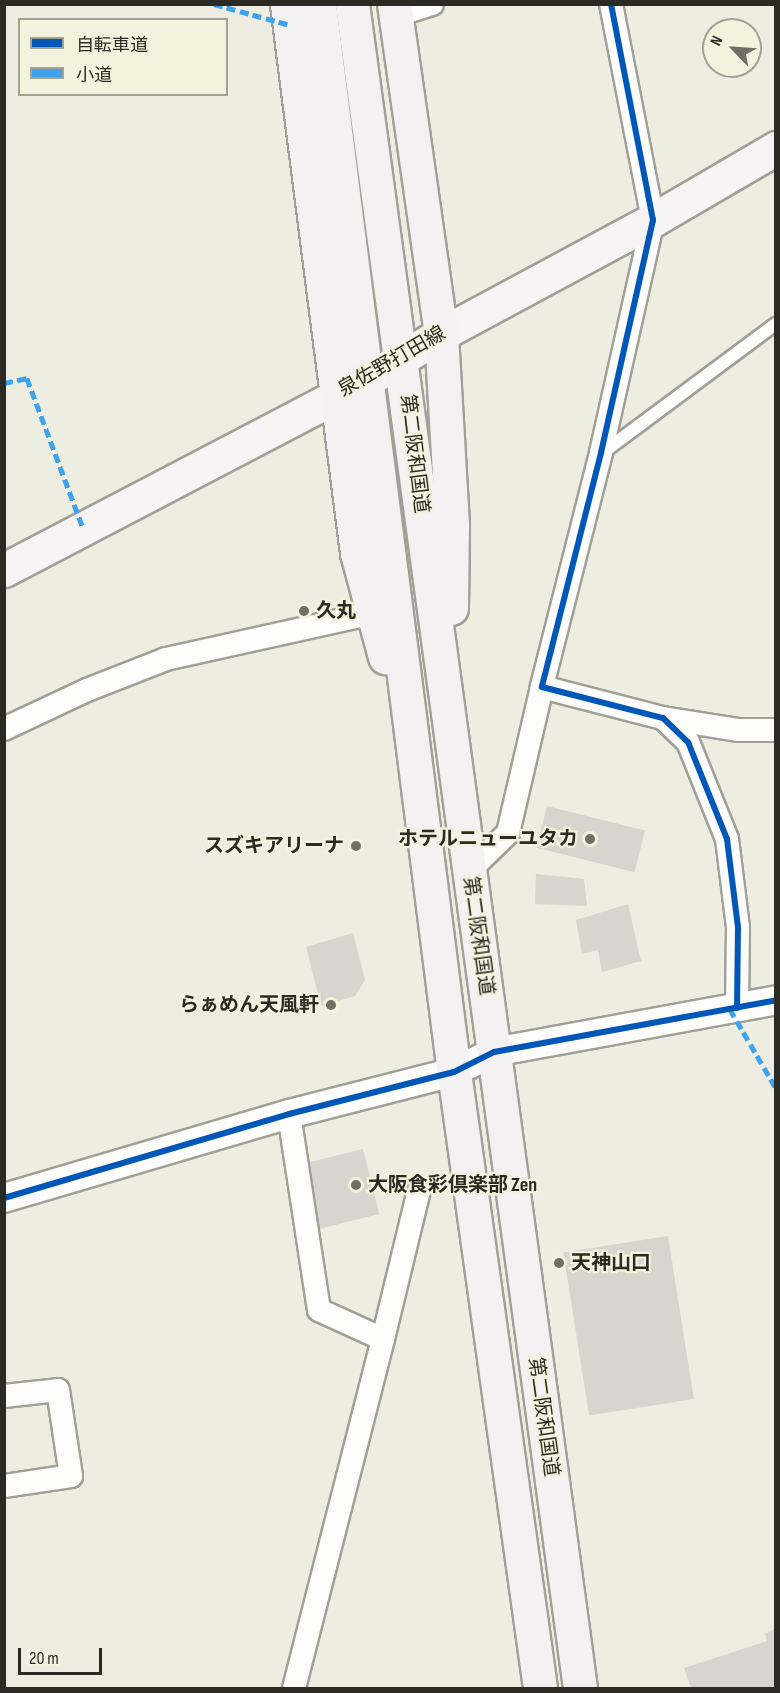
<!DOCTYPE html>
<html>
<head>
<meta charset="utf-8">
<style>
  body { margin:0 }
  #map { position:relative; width:780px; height:1693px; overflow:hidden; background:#edede2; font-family:"Sofia Sans Condensed","Noto Sans JP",sans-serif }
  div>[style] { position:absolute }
  .building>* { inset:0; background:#d6d6ce; transform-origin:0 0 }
  .roads { filter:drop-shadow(2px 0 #a0a097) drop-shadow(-2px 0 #a0a097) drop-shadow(0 2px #a0a097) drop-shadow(0 -2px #a0a097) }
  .service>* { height:12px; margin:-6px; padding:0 6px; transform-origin:6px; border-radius:6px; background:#fcfcfb }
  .minor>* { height:22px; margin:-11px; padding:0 11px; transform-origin:11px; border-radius:11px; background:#fcfcfb }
  .tertiary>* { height:28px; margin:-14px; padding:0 14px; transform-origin:14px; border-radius:14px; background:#fcfcfb }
  .primary>* { height:33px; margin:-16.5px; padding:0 16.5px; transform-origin:16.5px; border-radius:16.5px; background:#f6f4f5 }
  .trunk>* { height:33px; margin:-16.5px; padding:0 16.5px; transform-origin:16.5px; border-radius:16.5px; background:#f4f1f3 }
  .quiet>* { height:4.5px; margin-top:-2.25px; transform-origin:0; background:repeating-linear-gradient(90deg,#3ea3ea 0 9px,transparent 0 13.5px) }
  .cycleway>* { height:6px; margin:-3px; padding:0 3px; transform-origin:3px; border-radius:3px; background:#0057b8 }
  .dots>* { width:16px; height:16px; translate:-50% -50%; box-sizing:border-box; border:3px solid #f2f2dd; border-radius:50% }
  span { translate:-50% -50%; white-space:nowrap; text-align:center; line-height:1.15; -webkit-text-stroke:4.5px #f2f2dd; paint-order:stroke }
  .street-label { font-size:20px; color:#2b2b23 }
  .poi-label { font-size:20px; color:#2b2b23; font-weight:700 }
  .left { translate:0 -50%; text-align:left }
  .right { translate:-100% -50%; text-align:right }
  .frame { position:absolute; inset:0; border:6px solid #2b2b23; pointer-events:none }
  .legend { position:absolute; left:18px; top:18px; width:210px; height:78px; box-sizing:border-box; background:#f2f2dd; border:2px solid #a2a293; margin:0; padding:8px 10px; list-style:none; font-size:18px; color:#2b2b23 }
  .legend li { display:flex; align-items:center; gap:12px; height:30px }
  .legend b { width:30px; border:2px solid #a2a293 }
  .north { position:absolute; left:702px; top:18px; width:60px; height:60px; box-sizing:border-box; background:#f2f2dd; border:2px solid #a2a293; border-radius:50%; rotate:295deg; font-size:16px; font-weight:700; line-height:24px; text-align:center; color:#2b2b23 }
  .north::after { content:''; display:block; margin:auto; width:21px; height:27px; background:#6f6f66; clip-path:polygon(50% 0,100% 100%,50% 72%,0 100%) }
  .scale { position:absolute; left:18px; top:1648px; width:84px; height:27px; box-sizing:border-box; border:3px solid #2b2b23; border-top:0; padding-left:8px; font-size:18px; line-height:21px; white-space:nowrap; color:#2b2b23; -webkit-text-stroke:4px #f2f2dd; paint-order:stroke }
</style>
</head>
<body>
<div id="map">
  <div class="building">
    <i style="left:547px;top:806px;width:101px;height:43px;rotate:14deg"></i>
    <i style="clip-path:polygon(536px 874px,584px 879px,587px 906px,535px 904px)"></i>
    <i style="clip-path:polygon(628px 904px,641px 961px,602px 972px,598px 950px,582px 954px,576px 920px)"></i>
    <i style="clip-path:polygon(353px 933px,365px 980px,355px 996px,321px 1006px,306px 947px)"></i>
    <i style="left:363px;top:1149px;width:67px;height:62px;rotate:76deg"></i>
    <i style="left:668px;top:1236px;width:165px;height:106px;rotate:81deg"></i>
    <i style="clip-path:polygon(776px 1628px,776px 1688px,691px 1688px,684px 1668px,767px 1641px,765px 1634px)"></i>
  </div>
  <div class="roads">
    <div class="service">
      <i style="left:602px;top:453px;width:217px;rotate:-36.6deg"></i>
    </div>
    <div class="minor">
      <i style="left:611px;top:4px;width:220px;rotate:79deg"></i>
      <i style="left:653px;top:220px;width:239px;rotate:102.6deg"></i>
      <i style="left:601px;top:453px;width:241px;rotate:104.2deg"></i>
      <i style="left:542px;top:687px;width:125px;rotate:14.4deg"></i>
      <i style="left:663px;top:718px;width:35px;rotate:44deg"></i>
      <i style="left:688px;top:742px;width:105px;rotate:68.1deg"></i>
      <i style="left:727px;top:839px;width:89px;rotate:82.9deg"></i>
      <i style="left:738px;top:927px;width:81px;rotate:90.7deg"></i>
      <i style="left:395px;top:16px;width:39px;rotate:-18deg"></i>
      <i style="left:663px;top:718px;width:77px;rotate:9deg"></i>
      <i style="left:739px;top:730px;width:37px"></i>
      <i style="left:4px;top:729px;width:92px;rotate:-25.2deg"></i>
      <i style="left:87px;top:690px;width:85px;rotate:-21.4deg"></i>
      <i style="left:166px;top:659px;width:212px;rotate:-12.5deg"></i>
      <i style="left:469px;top:871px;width:54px;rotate:-44.3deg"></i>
      <i style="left:508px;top:833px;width:150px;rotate:-76.9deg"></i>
      <i style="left:289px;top:1114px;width:198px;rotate:81.3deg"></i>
      <i style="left:319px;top:1310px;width:70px;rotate:24.4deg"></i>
      <i style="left:383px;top:1339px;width:360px;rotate:104.3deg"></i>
      <i style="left:383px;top:1339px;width:153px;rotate:-76.4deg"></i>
      <i style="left:4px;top:1396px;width:54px;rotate:-6.3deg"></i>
      <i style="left:58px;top:1390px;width:87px;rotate:81.4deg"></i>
      <i style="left:71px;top:1476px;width:68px;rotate:171.5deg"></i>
    </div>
    <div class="tertiary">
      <i style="left:4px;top:1198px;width:297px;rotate:-16.4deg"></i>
      <i style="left:289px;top:1114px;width:170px;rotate:-14.3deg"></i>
      <i style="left:454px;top:1072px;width:45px;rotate:-26.6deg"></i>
      <i style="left:494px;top:1052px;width:287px;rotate:-10.4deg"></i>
    </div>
    <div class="primary">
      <i style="left:4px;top:570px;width:410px;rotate:-27.6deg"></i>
      <i style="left:367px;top:380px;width:87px;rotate:-31.9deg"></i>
      <i style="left:441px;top:334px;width:241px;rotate:-28.3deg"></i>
      <i style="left:653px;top:220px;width:143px;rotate:-30.3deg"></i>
    </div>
    <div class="trunk">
      <i style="left:287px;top:4px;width:553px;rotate:82.73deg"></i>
      <i style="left:357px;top:553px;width:108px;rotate:74.9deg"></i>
      <i style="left:319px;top:4px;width:1076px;rotate:82.8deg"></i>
      <i style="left:454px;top:1072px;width:622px;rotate:82.05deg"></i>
      <i style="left:352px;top:4px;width:1699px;rotate:82.29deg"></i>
      <i style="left:394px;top:4px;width:333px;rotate:81.9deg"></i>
      <i style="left:441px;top:334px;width:191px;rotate:86.7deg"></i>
      <i style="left:452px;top:525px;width:83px;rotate:90.7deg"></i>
    </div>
  </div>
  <div class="quiet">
    <i style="left:214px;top:4px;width:79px;rotate:15.4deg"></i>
    <i style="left:4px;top:383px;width:24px;rotate:-12deg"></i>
    <i style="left:27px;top:378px;width:160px;rotate:69.5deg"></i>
    <i style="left:730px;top:1009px;width:91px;rotate:59.8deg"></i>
  </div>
  <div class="cycleway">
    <i style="left:611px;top:4px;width:220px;rotate:79deg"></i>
    <i style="left:653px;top:220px;width:239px;rotate:102.6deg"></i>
    <i style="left:601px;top:453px;width:241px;rotate:104.2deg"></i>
    <i style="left:542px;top:687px;width:125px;rotate:14.4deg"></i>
    <i style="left:663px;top:718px;width:35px;rotate:44deg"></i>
    <i style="left:688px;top:742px;width:105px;rotate:68.1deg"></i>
    <i style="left:727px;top:839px;width:89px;rotate:82.9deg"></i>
    <i style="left:738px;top:927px;width:81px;rotate:90.7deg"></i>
    <i style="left:4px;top:1198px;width:297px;rotate:-16.4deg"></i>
    <i style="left:289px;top:1114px;width:170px;rotate:-14.3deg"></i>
    <i style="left:454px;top:1072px;width:45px;rotate:-26.6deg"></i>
    <i style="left:494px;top:1052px;width:287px;rotate:-10.4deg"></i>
  </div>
  <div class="dots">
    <i style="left:304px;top:611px;background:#6f6f66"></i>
    <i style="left:590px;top:839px;background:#6f6f66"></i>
    <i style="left:356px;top:846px;background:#6f6f66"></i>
    <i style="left:331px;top:1005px;background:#6f6f66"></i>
    <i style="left:356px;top:1185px;background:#6f6f66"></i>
    <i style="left:559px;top:1263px;background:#6f6f66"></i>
  </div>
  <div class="street-label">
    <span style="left:392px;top:362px;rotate:-30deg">泉佐野打田線</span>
    <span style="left:414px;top:454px;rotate:83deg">第二阪和国道</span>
    <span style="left:478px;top:936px;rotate:82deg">第二阪和国道</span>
    <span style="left:543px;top:1417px;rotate:82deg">第二阪和国道</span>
  </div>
  <div class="poi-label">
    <span class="left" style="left:316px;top:611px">久丸</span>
    <span class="right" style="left:578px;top:839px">ホテルニューユタカ</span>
    <span class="right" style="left:344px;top:846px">スズキアリーナ</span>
    <span class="right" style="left:319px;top:1005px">らぁめん天風軒</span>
    <span class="left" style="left:368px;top:1185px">大阪食彩倶楽部 Zen</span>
    <span class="left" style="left:571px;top:1263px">天神山口</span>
  </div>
  <div class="frame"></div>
  <ul class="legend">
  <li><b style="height:8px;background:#0057b8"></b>自転車道</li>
  <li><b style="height:8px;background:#3ea3ea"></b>小道</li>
  </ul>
  <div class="north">N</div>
  <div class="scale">20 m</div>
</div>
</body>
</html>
